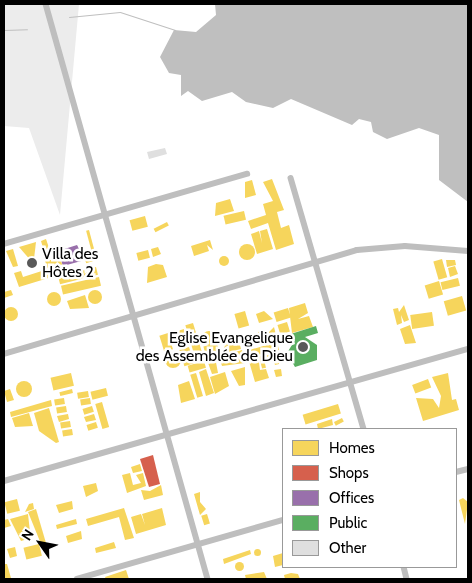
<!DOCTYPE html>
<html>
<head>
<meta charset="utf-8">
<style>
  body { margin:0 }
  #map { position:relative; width:472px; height:583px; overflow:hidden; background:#fff; font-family:Cabin,sans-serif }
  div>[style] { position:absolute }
  .green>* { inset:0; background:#ececec }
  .water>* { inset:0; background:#bfbfbf }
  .homes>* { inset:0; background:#f6d55c; transform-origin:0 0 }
  .round { border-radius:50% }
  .shops>* { inset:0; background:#d6604d }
  .offices>* { inset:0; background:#9970ab }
  .public>* { inset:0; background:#5aae61 }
  .stream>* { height:1px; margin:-0.5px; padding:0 0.5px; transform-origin:0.5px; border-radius:0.5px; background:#bfbfbf }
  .building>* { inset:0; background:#dfdfdf }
  .minor>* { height:5.5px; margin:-2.75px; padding:0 2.75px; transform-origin:2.75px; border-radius:2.75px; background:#bebebe }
  .dots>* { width:14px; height:14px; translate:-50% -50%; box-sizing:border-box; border:2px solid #fff; border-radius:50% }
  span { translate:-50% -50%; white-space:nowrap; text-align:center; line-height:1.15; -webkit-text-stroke:5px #fff; paint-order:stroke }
  .poi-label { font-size:16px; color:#000 }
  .left { translate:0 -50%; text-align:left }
  .right { translate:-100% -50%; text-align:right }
  .frame { position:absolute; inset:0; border:5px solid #000; pointer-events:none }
  .legend { position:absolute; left:282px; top:428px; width:175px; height:140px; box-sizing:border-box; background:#fff; border:1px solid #999; margin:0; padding:6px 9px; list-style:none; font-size:15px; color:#000 }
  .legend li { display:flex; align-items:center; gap:10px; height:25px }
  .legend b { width:25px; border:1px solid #999 }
  .north { position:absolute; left:15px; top:518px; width:50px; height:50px; -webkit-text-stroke:4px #fff; paint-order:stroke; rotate:303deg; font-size:14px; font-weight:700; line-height:20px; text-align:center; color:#000 }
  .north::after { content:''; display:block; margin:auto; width:18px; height:22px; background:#000; clip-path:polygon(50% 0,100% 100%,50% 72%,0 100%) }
</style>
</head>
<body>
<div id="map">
  <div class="green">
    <i style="clip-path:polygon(4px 4px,79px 4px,60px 215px,29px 128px,4px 126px)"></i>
  </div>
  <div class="water">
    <i style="clip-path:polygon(215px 4px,468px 4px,468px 202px,439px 180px,439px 135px,419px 128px,387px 139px,373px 132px,371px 122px,359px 119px,352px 125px,291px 99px,273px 108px,246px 102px,232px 92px,202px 101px,188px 91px,181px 96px,181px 75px,169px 73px,160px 57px,174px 30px,196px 32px,216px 15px)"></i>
  </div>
  <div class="homes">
    <i style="clip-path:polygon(272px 179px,284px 210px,277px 212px,281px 228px,289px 225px,294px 244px,276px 250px,268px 223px,251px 229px,248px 221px,266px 215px,263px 204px,273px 201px,263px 182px)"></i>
    <i style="clip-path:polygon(252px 180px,256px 195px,245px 198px,245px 182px)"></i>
    <i style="clip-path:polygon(230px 199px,234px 211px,215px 216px,216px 203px)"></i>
    <i style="left:244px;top:211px;width:9px;height:21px;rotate:77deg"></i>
    <i style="left:145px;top:216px;width:11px;height:16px;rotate:75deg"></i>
    <i style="left:167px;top:222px;width:4px;height:15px;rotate:63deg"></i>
    <i style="clip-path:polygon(267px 229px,273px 249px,257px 254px,251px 234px,259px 231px,262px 243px,260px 231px)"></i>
    <i style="left:89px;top:230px;width:24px;height:3px;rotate:75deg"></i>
    <i style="clip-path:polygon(46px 239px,52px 257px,46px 258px,41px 241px)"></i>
    <i style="clip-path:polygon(210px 240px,213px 250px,207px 245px,209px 251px,194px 256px,191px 246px)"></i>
    <i style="clip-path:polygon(36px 242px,34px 259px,32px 262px,19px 247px)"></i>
    <i class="round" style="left:239px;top:244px;width:16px;height:16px"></i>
    <i style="clip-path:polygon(158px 247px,161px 254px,153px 257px,151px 249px)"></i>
    <i style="clip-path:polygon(13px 249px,18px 266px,13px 267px,6px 251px)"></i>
    <i style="left:148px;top:250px;width:8px;height:12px;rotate:76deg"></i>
    <i style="left:92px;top:255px;width:6px;height:8px;rotate:72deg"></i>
    <i class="round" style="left:219px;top:256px;width:10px;height:10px"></i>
    <i style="clip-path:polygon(60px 258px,65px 273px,19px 287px,14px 273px,21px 271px,23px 277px,48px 269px,45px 261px)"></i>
    <i style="left:442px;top:259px;width:19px;height:9px;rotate:74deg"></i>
    <i style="clip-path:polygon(446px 260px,455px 260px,456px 265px,447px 267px)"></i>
    <i style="clip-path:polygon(156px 264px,163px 265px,167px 277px,147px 283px,148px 267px)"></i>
    <i style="clip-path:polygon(455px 266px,458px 274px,450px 277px,448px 268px)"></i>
    <i style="left:96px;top:267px;width:8px;height:39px;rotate:76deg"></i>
    <i style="left:99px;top:277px;width:9px;height:39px;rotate:77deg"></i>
    <i style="left:458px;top:278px;width:8px;height:18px;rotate:76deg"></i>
    <i style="left:439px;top:281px;width:14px;height:15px;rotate:73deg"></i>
    <i class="round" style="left:88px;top:290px;width:14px;height:14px"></i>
    <i style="clip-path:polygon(11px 290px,13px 295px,4px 298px,4px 292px)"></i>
    <i class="round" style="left:47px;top:292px;width:14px;height:14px"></i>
    <i style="clip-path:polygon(85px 295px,89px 308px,70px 309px,67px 301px)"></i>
    <i style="left:462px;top:296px;width:15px;height:19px;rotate:74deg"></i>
    <i style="clip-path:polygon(305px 303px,308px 313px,298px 319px,309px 316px,313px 327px,292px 333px,289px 308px)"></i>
    <i style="clip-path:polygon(404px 305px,409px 320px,404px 322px,401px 315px,402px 323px,397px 325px,393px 309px,398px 308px,399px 312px)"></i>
    <i class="round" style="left:4px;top:307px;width:14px;height:14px"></i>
    <i style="left:288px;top:308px;width:10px;height:15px;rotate:73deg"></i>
    <i style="left:245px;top:311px;width:15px;height:11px;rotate:74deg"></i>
    <i style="clip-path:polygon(264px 311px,273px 319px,259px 323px,256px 314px)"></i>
    <i style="left:432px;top:312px;width:14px;height:22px;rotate:82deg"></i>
    <i style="left:287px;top:322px;width:10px;height:10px;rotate:73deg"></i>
    <i style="left:193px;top:323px;width:38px;height:8px;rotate:73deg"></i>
    <i style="clip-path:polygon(410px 325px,416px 343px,405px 344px,400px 329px)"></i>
    <i style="clip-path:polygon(274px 327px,277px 339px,261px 344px,258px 332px,266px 330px,267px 334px)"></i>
    <i style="left:184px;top:329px;width:16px;height:10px;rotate:72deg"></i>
    <i class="round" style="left:202px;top:331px;width:14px;height:14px"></i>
    <i style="left:168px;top:333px;width:17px;height:9px;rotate:73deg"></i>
    <i style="clip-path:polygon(237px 334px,241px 349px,225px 353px,223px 343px,234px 344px,229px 336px)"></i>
    <i style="clip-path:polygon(277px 342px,279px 350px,258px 355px,260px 370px,266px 369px,269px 378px,255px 382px,246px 351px)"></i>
    <i style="left:217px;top:343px;width:8px;height:14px;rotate:76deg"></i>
    <i style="left:189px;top:347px;width:17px;height:10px;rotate:73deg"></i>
    <i style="clip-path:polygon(242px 350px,245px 363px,222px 366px,219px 357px)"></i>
    <i class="round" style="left:165px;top:352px;width:16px;height:16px"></i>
    <i style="clip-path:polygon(276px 353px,279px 364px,275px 365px,273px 358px,265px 356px)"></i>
    <i style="left:263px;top:355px;width:13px;height:4px;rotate:77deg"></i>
    <i style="clip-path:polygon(215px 357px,218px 373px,212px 374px,207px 360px)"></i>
    <i style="left:204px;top:361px;width:7px;height:17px;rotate:74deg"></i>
    <i style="clip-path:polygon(245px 367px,245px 385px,239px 386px,231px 371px)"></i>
    <i style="clip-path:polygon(206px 369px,214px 393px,206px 396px,199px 372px)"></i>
    <i style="clip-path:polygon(281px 369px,282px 376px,276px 377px,274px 370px)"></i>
    <i style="clip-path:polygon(225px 372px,229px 386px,215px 394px,210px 377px)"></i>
    <i style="left:71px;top:373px;width:13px;height:21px;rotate:77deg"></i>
    <i style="left:196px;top:373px;width:24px;height:6px;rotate:73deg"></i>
    <i style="clip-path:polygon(448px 373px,452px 400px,456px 399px,459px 410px,423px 421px,416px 398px,433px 399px,439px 408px,441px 396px,432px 377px)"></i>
    <i style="left:428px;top:379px;width:9px;height:17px;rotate:69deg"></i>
    <i style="clip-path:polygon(189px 381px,195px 399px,181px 403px,178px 385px)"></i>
    <i class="round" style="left:16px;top:381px;width:16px;height:16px"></i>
    <i style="left:106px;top:388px;width:8px;height:16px;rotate:76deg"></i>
    <i style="clip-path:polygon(10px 389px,14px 400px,7px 402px,4px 391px)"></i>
    <i style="left:72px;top:389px;width:4px;height:13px;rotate:76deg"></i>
    <i style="left:88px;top:391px;width:6px;height:11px;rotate:81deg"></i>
    <i style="left:64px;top:398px;width:6px;height:10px;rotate:81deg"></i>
    <i style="left:90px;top:398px;width:6px;height:10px;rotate:81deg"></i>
    <i style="clip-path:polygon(51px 400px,52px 406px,11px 417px,10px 412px)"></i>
    <i style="left:102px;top:402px;width:26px;height:7px;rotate:74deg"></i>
    <i style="left:338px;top:404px;width:10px;height:37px;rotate:73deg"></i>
    <i style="left:66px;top:406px;width:6px;height:10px;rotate:81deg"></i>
    <i style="left:92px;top:406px;width:6px;height:10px;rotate:72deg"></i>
    <i style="clip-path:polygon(49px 408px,59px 442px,56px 443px,39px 431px,34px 413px)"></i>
    <i style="clip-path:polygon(29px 413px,33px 426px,15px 427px,12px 418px)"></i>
    <i style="clip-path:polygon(68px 414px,69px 419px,59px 422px,57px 416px)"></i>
    <i style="clip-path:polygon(94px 414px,96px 420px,86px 422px,84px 417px)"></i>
    <i style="left:342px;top:418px;width:4px;height:9px;rotate:63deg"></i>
    <i style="clip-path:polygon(332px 419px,333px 425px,318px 429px,317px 424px)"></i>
    <i style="left:70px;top:421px;width:6px;height:10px;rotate:81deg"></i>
    <i style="left:96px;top:422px;width:6px;height:10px;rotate:72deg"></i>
    <i style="left:72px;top:429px;width:6px;height:10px;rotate:81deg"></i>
    <i style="clip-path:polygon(140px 464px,142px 471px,133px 473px,131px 467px)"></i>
    <i style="clip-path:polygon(130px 473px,133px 485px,141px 483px,136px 475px,143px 473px,146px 486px,127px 493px,122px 475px)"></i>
    <i style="clip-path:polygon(96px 483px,98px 491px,86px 497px,83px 486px)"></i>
    <i style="clip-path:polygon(161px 485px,163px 495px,144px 500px,141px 490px,150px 491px)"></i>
    <i style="clip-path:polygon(200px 492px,200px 502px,206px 509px,200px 515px,194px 494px)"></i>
    <i style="clip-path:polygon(463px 498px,468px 502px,465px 524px,459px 500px)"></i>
    <i style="left:17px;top:499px;width:12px;height:13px;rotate:76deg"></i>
    <i style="clip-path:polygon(72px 501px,73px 509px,59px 513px,56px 505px)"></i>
    <i style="clip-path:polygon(33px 503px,34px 509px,25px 512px,29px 504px)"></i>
    <i style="clip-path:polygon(124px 508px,134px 538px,125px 540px,119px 517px,88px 526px,86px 519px)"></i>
    <i style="clip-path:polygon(162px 508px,166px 525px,136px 534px,131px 517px,141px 514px,145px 525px,142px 514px)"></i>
    <i style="clip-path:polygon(36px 509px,46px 543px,41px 544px,28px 512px)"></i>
    <i style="clip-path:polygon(28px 514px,30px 532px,23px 534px,29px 533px,31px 538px,21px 541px,10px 519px)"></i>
    <i style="left:207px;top:514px;width:10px;height:6px;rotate:73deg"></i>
    <i style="clip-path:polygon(8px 519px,11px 526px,4px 528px,4px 520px)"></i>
    <i style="clip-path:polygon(76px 519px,77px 524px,57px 529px,56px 525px)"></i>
    <i style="clip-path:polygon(81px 531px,82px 539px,68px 543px,66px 536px)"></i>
    <i style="clip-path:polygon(114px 542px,116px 548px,96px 553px,95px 548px)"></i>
    <i style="left:39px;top:544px;width:12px;height:16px;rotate:76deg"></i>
    <i style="clip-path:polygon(15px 547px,17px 556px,10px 558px,7px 549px)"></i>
    <i class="round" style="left:253.5px;top:548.5px;width:7px;height:7px"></i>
    <i style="clip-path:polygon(250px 550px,251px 554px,224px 564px,223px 559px)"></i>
    <i style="clip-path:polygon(283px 553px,283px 565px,275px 567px,273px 556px)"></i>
    <i class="round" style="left:234.5px;top:561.5px;width:9px;height:9px"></i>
    <i style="clip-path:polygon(4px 564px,7px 564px,11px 578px,5px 579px)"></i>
    <i style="clip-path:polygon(126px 570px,129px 579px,106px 579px,105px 577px)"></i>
    <i style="clip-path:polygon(264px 572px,267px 579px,246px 579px,245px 575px)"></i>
    <i style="clip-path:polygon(291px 573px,298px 574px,300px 579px,285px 579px,284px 575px)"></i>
  </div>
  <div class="shops">
    <i style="clip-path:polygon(153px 455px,160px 484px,149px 487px,140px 459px)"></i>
  </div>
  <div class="offices">
    <i style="clip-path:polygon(77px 245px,85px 260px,63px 266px,58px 251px)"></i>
  </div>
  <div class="public">
    <i style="clip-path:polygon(316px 326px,318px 333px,305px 337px,317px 345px,317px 360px,295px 367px,287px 353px,295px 340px,280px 344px,278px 338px)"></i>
  </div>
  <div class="stream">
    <i style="left:69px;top:17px;width:51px;rotate:-5.6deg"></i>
    <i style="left:120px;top:12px;width:58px;rotate:18.1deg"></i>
    <i style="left:4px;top:30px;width:23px;rotate:-2deg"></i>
  </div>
  <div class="building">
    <i style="clip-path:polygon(165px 148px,167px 154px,149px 159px,147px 152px)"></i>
  </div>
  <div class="minor">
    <i style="left:46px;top:4px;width:597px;rotate:74.27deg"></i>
    <i style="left:291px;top:178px;width:261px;rotate:73.8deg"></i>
    <i style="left:4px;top:244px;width:253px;rotate:-16.1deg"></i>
    <i style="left:4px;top:354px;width:368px;rotate:-16.4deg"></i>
    <i style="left:357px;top:250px;width:48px;rotate:-4.8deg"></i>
    <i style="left:405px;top:246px;width:63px;rotate:4.5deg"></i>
    <i style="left:456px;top:472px;width:12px;rotate:-14deg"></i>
    <i style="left:4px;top:481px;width:482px;rotate:-15.9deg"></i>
    <i style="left:404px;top:567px;width:12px;rotate:76deg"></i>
    <i style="left:77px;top:579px;width:214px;rotate:-16deg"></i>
  </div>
  <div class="dots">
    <i style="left:32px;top:263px;background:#595959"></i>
    <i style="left:303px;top:347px;background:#595959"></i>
  </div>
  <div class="poi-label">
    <span class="left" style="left:42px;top:263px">Villa des<br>Hôtes 2</span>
    <span class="right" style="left:293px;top:347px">Eglise Evangelique<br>des Assemblée de Dieu</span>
  </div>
  <div class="frame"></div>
  <ul class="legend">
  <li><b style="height:14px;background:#f6d55c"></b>Homes</li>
  <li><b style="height:14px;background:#d6604d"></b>Shops</li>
  <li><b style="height:14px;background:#9970ab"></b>Offices</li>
  <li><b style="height:14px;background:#5aae61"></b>Public</li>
  <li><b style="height:14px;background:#dfdfdf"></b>Other</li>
  </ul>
  <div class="north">N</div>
</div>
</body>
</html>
